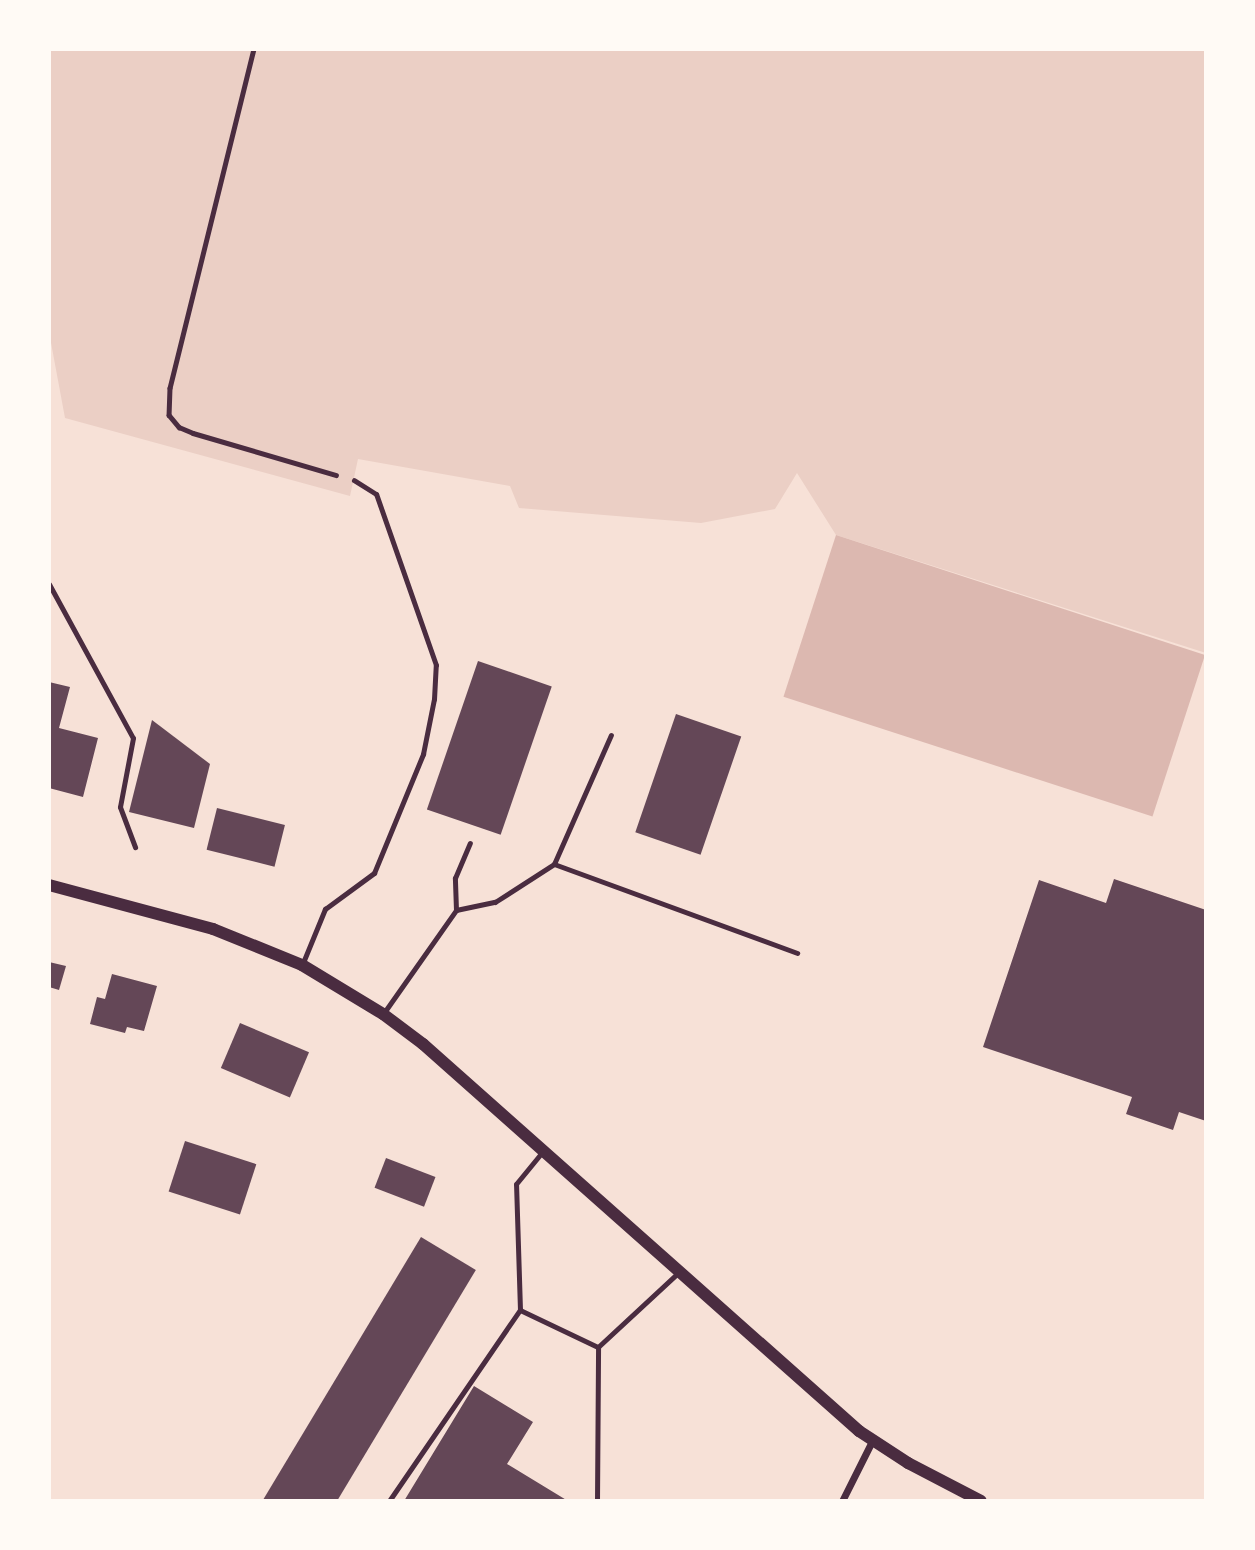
<!DOCTYPE html>
<html>
<head>
<meta charset="utf-8">
<style>
  body { margin:0 }
  #map { position:relative; width:1255px; height:1550px; overflow:hidden; background:#f7e1d7; font-family:"DejaVu Sans",sans-serif }
  div>[style] { position:absolute }
  .green>* { inset:0; background:#ebcfc5 }
  .water>* { inset:0; background:#dcb8b0; transform-origin:0 0 }
  .building>* { inset:0; background:#644757; transform-origin:0 0 }
  .path>* { height:4.5px; margin:-2.25px; padding:0 2.25px; transform-origin:2.25px; border-radius:2.25px; background:#4a2c40 }
  .service>* { height:5px; margin:-2.5px; padding:0 2.5px; transform-origin:2.5px; border-radius:2.5px; background:#4a2c40 }
  .minor>* { height:7px; margin:-3.5px; padding:0 3.5px; transform-origin:3.5px; border-radius:3.5px; background:#4a2c40 }
  .tertiary>* { height:12px; margin:-6px; padding:0 6px; transform-origin:6px; border-radius:6px; background:#4a2c40 }
  span { translate:-50% -50%; white-space:nowrap; text-align:center; line-height:1.15; -webkit-text-stroke:7px #fffaf5; paint-order:stroke }
  .frame { position:absolute; inset:0; border:51px solid #fffaf5; pointer-events:none }
</style>
</head>
<body>
<div id="map">
  <div class="green">
    <i style="clip-path:polygon(49px 49px,1206px 49px,1206px 653px,836px 535px,797px 473px,775px 509px,701px 523px,519px 508px,510px 486px,358px 459px,350px 496px,65px 418px,49px 332px)"></i>
  </div>
  <div class="water">
    <i style="left:836px;top:535px;width:388px;height:170px;rotate:18deg"></i>
  </div>
  <div class="building">
    <i style="left:478px;top:661px;width:78px;height:157px;rotate:19deg"></i>
    <i style="clip-path:polygon(49px 682px,70px 687px,59px 728px,98px 738px,83px 797px,49px 788px)"></i>
    <i style="left:676px;top:714px;width:69px;height:125px;rotate:19deg"></i>
    <i style="clip-path:polygon(152px 720px,210px 764px,194px 828px,129px 812px)"></i>
    <i style="left:217px;top:808px;width:70px;height:43px;rotate:14deg"></i>
    <i style="clip-path:polygon(1114px 879px,1206px 910px,1206px 1121px,1179px 1112px,1173px 1130px,1126px 1114px,1132px 1097px,983px 1047px,1039px 880px,1106px 903px)"></i>
    <i style="clip-path:polygon(49px 962px,66px 966px,59px 990px,49px 987px)"></i>
    <i style="clip-path:polygon(112px 974px,157px 986px,144px 1031px,127px 1027px,125px 1033px,90px 1024px,97px 997px,105px 999px)"></i>
    <i style="left:240px;top:1023px;width:75px;height:49px;rotate:23deg"></i>
    <i style="left:185px;top:1141px;width:75px;height:53px;rotate:18deg"></i>
    <i style="left:386px;top:1158px;width:53px;height:32px;rotate:21deg"></i>
    <i style="left:421px;top:1237px;width:64px;height:308px;rotate:31deg"></i>
    <i style="clip-path:polygon(474px 1386px,533px 1422px,507px 1464px,568px 1501px,404px 1501px)"></i>
  </div>
  <div class="path">
    <i style="left:254px;top:49px;width:349px;rotate:103.9deg"></i>
    <i style="left:170px;top:388px;width:27px;rotate:92deg"></i>
    <i style="left:169px;top:415px;width:16px;rotate:50deg"></i>
    <i style="left:179px;top:427px;width:15px;rotate:23deg"></i>
    <i style="left:193px;top:433px;width:149px;rotate:16.4deg"></i>
  </div>
  <div class="service">
    <i style="left:49px;top:584px;width:175px;rotate:61.4deg"></i>
    <i style="left:133px;top:738px;width:70px;rotate:100.7deg"></i>
    <i style="left:120px;top:807px;width:43px;rotate:69.4deg"></i>
    <i style="left:554px;top:864px;width:259px;rotate:20.1deg"></i>
    <i style="left:456px;top:910px;width:32px;rotate:-92deg"></i>
    <i style="left:455px;top:878px;width:38px;rotate:-67deg"></i>
    <i style="left:302px;top:965px;width:61px;rotate:-67.7deg"></i>
    <i style="left:325px;top:909px;width:61px;rotate:-36.3deg"></i>
    <i style="left:374px;top:873px;width:129px;rotate:-67.6deg"></i>
    <i style="left:423px;top:754px;width:56px;rotate:-78.7deg"></i>
    <i style="left:434px;top:699px;width:34px;rotate:-87deg"></i>
    <i style="left:436px;top:665px;width:181px;rotate:-109.3deg"></i>
    <i style="left:376px;top:494px;width:26px;rotate:-148deg"></i>
    <i style="left:383px;top:1014px;width:127px;rotate:-54.9deg"></i>
    <i style="left:456px;top:910px;width:40px;rotate:-12deg"></i>
    <i style="left:495px;top:902px;width:70px;rotate:-32.8deg"></i>
    <i style="left:554px;top:864px;width:141px;rotate:-66.2deg"></i>
    <i style="left:520px;top:1310px;width:86px;rotate:25.4deg"></i>
    <i style="left:389px;top:1501px;width:232px;rotate:-55.6deg"></i>
    <i style="left:520px;top:1310px;width:126px;rotate:-91.8deg"></i>
    <i style="left:516px;top:1184px;width:43px;rotate:-50.7deg"></i>
    <i style="left:597px;top:1501px;width:154px;rotate:-89.6deg"></i>
    <i style="left:598px;top:1347px;width:109px;rotate:-42.8deg"></i>
  </div>
  <div class="minor">
    <i style="left:842px;top:1501px;width:67px;rotate:-63.4deg"></i>
  </div>
  <div class="tertiary">
    <i style="left:49px;top:885px;width:170px;rotate:15deg"></i>
    <i style="left:213px;top:929px;width:96px;rotate:22deg"></i>
    <i style="left:302px;top:965px;width:95px;rotate:31.2deg"></i>
    <i style="left:383px;top:1014px;width:50px;rotate:36.9deg"></i>
    <i style="left:423px;top:1044px;width:583px;rotate:41.59deg"></i>
    <i style="left:859px;top:1431px;width:59px;rotate:33.1deg"></i>
    <i style="left:908px;top:1463px;width:82px;rotate:27.5deg"></i>
  </div>
  <div class="frame"></div>
</div>
</body>
</html>
